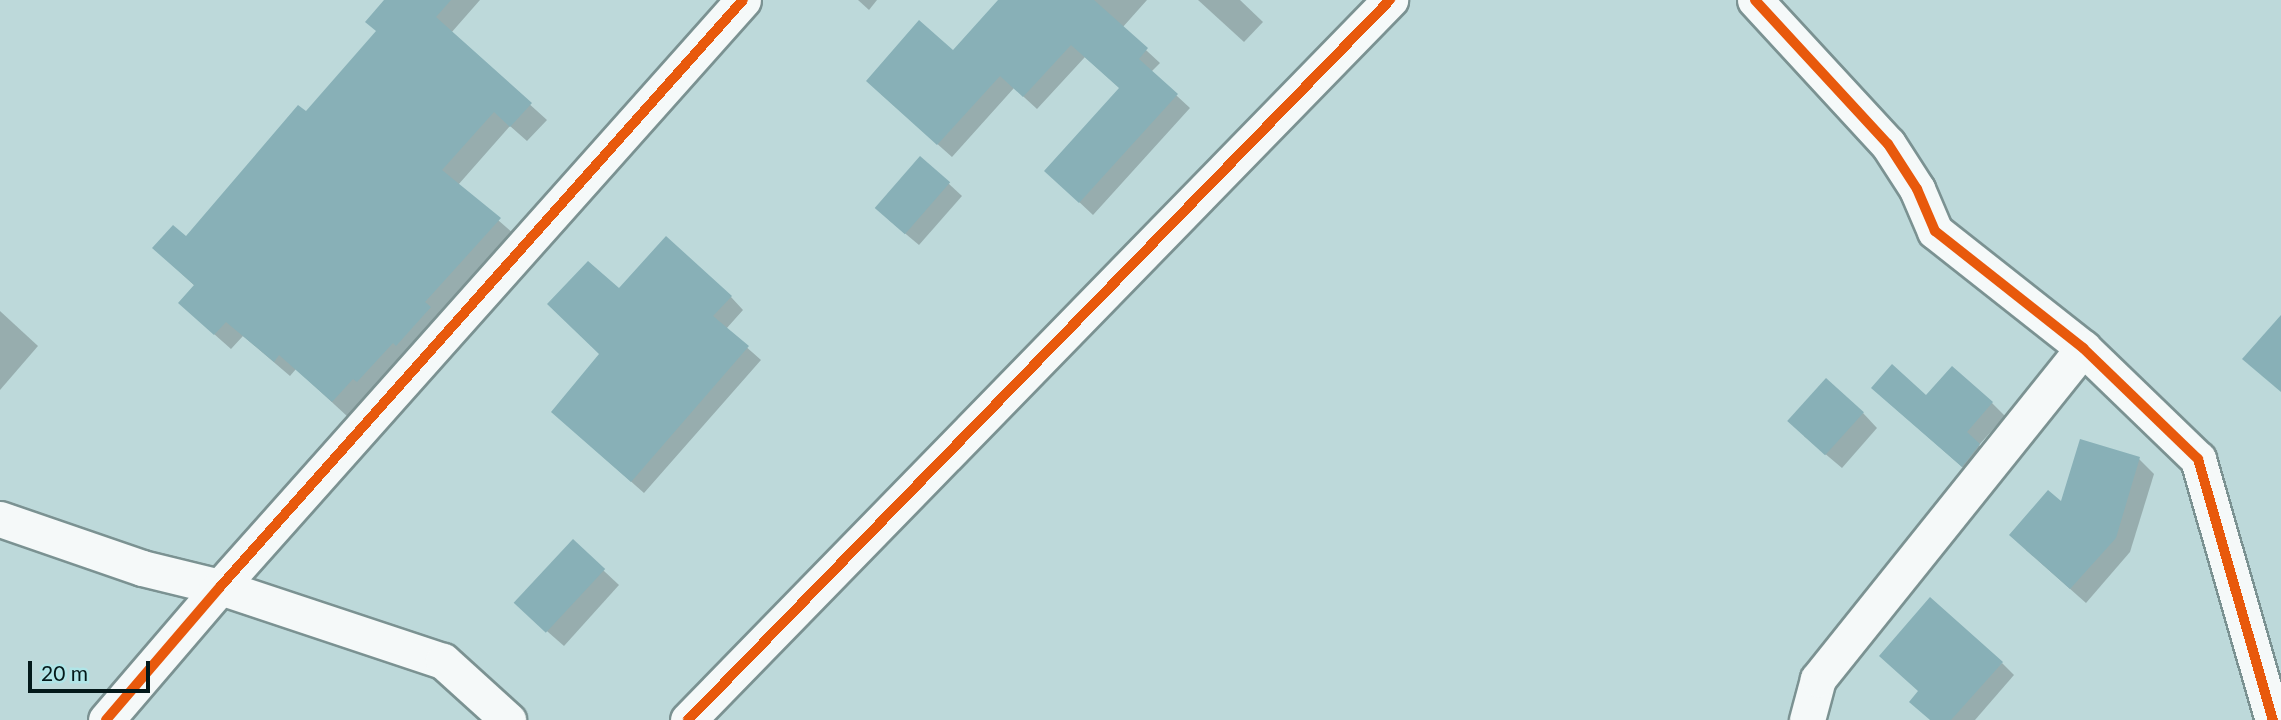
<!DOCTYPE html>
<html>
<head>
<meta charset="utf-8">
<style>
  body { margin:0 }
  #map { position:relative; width:2281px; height:720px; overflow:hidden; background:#bdd9da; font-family:Lato,sans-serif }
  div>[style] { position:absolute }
  .shadow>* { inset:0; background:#0003 }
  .building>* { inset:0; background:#88b0b7; transform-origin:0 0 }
  .roads { filter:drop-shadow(2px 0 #7b9292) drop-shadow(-2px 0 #7b9292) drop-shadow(0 2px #7b9292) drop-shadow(0 -2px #7b9292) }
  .street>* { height:35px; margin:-17.5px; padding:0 17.5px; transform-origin:17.5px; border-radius:17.5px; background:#f5f9f9 }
  .cycleway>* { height:10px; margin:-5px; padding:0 5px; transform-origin:5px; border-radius:5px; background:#e8590c }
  span { translate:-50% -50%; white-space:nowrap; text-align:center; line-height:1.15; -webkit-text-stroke:7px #b0e5e7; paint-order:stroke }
  .scale { position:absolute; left:28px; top:661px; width:122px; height:32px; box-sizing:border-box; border:4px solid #04191a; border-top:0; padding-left:9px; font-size:21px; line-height:24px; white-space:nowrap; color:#04191a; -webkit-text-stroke:5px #b0e5e7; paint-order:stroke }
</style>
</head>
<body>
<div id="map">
  <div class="shadow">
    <i style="clip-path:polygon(386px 0,480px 0,451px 33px,547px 120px,527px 141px,510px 126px,458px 185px,515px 235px,348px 417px,296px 369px,290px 376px,243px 336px,231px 349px,196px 318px,195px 286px,154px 248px,186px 239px,306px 114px,377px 32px)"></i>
    <i style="clip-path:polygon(858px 0,877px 0,869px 10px)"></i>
    <i style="clip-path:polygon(1000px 0,1147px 0,1122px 28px,1160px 63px,1151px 72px,1190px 108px,1093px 215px,1060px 184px,1121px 89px,1085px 57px,1037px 109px,1014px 88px,952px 157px,881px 94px,953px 53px)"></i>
    <i style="clip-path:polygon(1198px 0,1240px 0,1263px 22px,1244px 42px)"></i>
    <i style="clip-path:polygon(921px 158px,962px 196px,919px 245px,889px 220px)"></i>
    <i style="clip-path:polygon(619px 291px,731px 297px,743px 310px,726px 329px,761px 360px,644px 493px,566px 424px,601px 354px)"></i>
    <i style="clip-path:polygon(0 311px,38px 346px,0 390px)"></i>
    <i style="clip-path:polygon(1926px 398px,1992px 403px,2005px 416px,1979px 445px,1992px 459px,1976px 479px,1887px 401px)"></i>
    <i style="clip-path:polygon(1863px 413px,1877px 428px,1842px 468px,1804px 436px)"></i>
    <i style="clip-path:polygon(2139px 459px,2154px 474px,2130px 552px,2086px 603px,2026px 550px,2062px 504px)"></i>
    <i style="clip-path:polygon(573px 542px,619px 585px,564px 646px,532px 618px)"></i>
    <i style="clip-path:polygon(2002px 663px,2014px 675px,1975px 720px,1931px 720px)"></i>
  </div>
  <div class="building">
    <i style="clip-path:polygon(384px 0,451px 0,436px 17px,532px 103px,510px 127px,494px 112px,442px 170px,501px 218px,425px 302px,431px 307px,396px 346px,393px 343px,357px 382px,353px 379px,332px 402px,279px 355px,274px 362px,226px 322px,214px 335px,178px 303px,194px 285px,152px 248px,173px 225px,186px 236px,298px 105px,306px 111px,376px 31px,365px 22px)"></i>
    <i style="clip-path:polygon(998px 0,1094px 0,1148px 48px,1139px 59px,1178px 94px,1079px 203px,1044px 171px,1119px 88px,1071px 45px,1023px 97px,1000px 76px,937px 145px,866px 81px,919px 20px,953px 50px)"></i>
    <i style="left:920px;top:156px;width:40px;height:69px;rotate:41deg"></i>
    <i style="clip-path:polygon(666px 236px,732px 296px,713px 316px,749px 346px,631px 482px,551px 412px,599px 354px,547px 304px,588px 261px,619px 288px)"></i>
    <i style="clip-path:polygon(2281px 315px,2281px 392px,2242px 359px)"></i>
    <i style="clip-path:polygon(1892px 364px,1926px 395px,1952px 366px,1993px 402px,1967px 432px,1980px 444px,1962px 467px,1871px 388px)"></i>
    <i style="left:1826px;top:378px;width:51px;height:58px;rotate:42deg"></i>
    <i style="clip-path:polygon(2080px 439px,2140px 457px,2116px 538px,2070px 589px,2009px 535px,2048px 490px,2061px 501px)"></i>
    <i style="left:573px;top:539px;width:44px;height:87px;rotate:43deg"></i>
    <i style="clip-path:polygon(1930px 597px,2003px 662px,1951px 720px,1930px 720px,1909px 702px,1918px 691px,1879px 656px)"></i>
  </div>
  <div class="roads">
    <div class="street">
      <i style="left:1755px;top:0;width:196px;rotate:47.3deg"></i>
      <i style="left:1888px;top:144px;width:54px;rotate:57.2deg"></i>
      <i style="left:1917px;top:189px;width:46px;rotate:66.8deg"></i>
      <i style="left:1935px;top:231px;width:189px;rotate:38.3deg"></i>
      <i style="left:2083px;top:348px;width:160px;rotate:44deg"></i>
      <i style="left:2198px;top:459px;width:272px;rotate:74deg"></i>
      <i style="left:0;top:519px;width:150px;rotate:19deg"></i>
      <i style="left:142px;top:568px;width:80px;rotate:13.7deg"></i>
      <i style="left:220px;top:587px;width:235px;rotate:18.4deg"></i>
      <i style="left:443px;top:661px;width:88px;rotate:42.2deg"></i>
      <i style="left:106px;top:720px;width:175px;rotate:-49.4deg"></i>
      <i style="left:220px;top:587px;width:786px;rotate:-48.3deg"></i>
      <i style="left:688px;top:720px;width:1006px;rotate:-45.73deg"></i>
      <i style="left:1807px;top:720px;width:42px;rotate:-75deg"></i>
      <i style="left:1818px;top:679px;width:424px;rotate:-51.3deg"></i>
    </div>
  </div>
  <div class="cycleway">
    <i style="left:1755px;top:0;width:196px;rotate:47.3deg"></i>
    <i style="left:1888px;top:144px;width:54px;rotate:57.2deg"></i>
    <i style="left:1917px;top:189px;width:46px;rotate:66.8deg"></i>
    <i style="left:1935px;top:231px;width:189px;rotate:38.3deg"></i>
    <i style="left:2083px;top:348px;width:160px;rotate:44deg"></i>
    <i style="left:2198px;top:459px;width:272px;rotate:74deg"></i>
    <i style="left:106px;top:720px;width:175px;rotate:-49.4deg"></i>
    <i style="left:220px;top:587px;width:786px;rotate:-48.3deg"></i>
    <i style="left:688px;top:720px;width:1006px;rotate:-45.73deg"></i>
  </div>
  <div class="scale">20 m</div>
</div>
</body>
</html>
